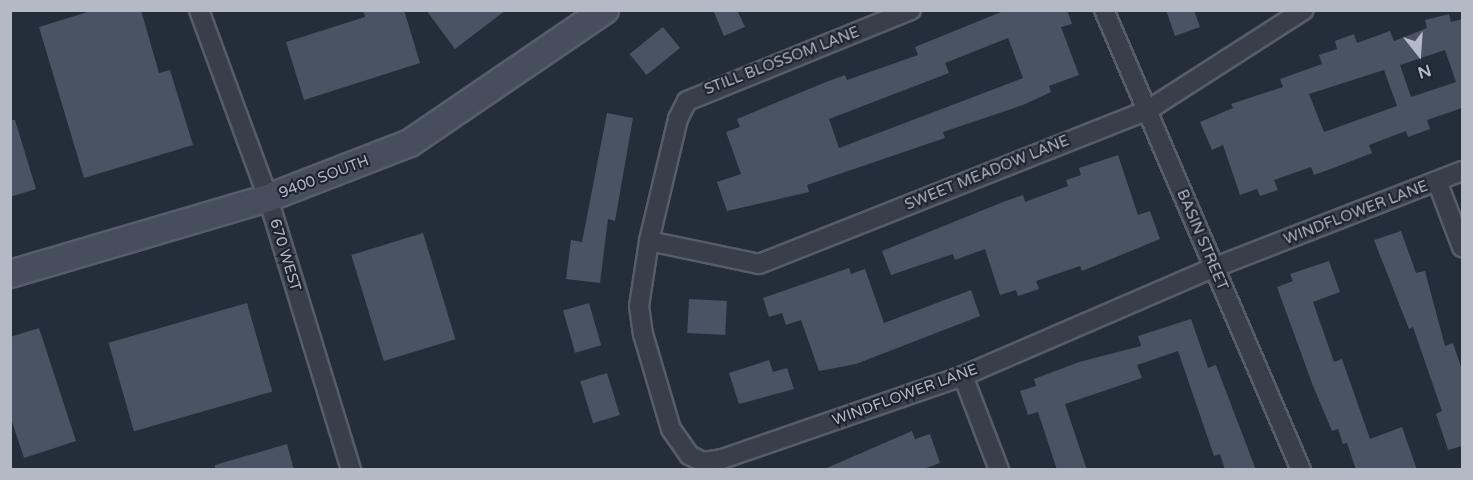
<!DOCTYPE html>
<html>
<head>
<meta charset="utf-8">
<style>
  body { margin:0 }
  #map { position:relative; width:1473px; height:480px; overflow:hidden; background:#242d3a; font-family:"Varela Round",sans-serif }
  div>[style] { position:absolute }
  .building>* { inset:0; background:#4a5363; transform-origin:0 0 }
  .roads { filter:drop-shadow(2px 0 #565d68) drop-shadow(-2px 0 #565d68) drop-shadow(0 2px #565d68) drop-shadow(0 -2px #565d68) }
  .street>* { height:18px; margin:-9px; padding:0 9px; transform-origin:9px; border-radius:9px; background:#383f4b }
  .secondary>* { height:26px; margin:-13px; padding:0 13px; transform-origin:13px; border-radius:13px; background:#464e5d }
  span { translate:-50% -50%; white-space:nowrap; text-align:center; line-height:1.15; -webkit-text-stroke:4.5px #1d242f; paint-order:stroke }
  .street-label { font-size:15px; color:#b3bac6 }
  .frame { position:absolute; inset:0; border:12px solid #b3bac6; pointer-events:none }
  .north { position:absolute; left:1389px; top:24px; width:60px; height:60px; -webkit-text-stroke:4px #1d242f; paint-order:stroke; rotate:163deg; font-size:16px; font-weight:700; line-height:24px; text-align:center; color:#b3bac6 }
  .north::after { content:''; display:block; margin:auto; width:21px; height:27px; background:#b3bac6; clip-path:polygon(50% 0,100% 100%,50% 72%,0 100%) }
</style>
</head>
<body>
<div id="map">
  <div class="building">
    <i style="clip-path:polygon(94px 10px,141px 10px,159px 73px,170px 70px,193px 145px,84px 178px,39px 27px)"></i>
    <i style="clip-path:polygon(363px 10px,404px 10px,420px 63px,304px 100px,286px 42px,365px 17px)"></i>
    <i style="clip-path:polygon(426px 10px,506px 10px,455px 49px)"></i>
    <i style="clip-path:polygon(713px 10px,737px 10px,745px 27px,724px 36px)"></i>
    <i style="clip-path:polygon(evenodd,1006px 10px,1067px 10px,1072px 24px,1061px 27px,1079px 75px,1049px 86px,1051px 92px,1023px 105px,943px 132px,945px 138px,807px 185px,809px 192px,727px 211px,717px 182px,741px 174px,726px 132px,740px 127px,737px 119px,826px 82px,845px 75px,847px 80px,918px 55px,915px 47px,1006px 10px,1008px 38px,1023px 78px,839px 148px,829px 119px,949px 73px,945px 63px,1008px 38px)"></i>
    <i style="clip-path:polygon(1166px 10px,1194px 10px,1200px 27px,1175px 36px)"></i>
    <i style="clip-path:polygon(evenodd,1449px 14px,1451px 22px,1462px 19px,1462px 108px,1427px 120px,1430px 129px,1408px 137px,1406px 131px,1369px 145px,1372px 153px,1336px 167px,1314px 175px,1311px 167px,1274px 180px,1278px 190px,1260px 196px,1257px 189px,1240px 195px,1223px 145px,1212px 150px,1200px 122px,1233px 108px,1231px 104px,1283px 87px,1280px 79px,1322px 64px,1319px 55px,1337px 49px,1335px 41px,1354px 34px,1357px 43px,1390px 31px,1394px 41px,1427px 28px,1425px 20px,1449px 14px,1445px 50px,1456px 82px,1411px 97px,1400px 65px,1445px 50px,1449px 14px,1384px 70px,1397px 106px,1324px 132px,1309px 94px,1384px 70px)"></i>
    <i style="left:663px;top:27px;width:27px;height:43px;rotate:51deg"></i>
    <i style="clip-path:polygon(607px 113px,633px 118px,615px 221px,608px 219px,600px 283px,566px 279px,571px 240px,582px 242px)"></i>
    <i style="clip-path:polygon(10px 120px,15px 120px,36px 189px,10px 197px)"></i>
    <i style="clip-path:polygon(1118px 155px,1138px 215px,1150px 211px,1160px 239px,1082px 271px,1080px 266px,1036px 281px,1039px 289px,1018px 296px,1016px 290px,1000px 295px,985px 249px,955px 260px,953px 254px,891px 275px,882px 251px,1003px 202px,1023px 195px,1025px 202px,1068px 186px,1066px 180px,1081px 175px,1079px 168px)"></i>
    <i style="clip-path:polygon(1401px 231px,1416px 273px,1425px 271px,1445px 346px,1453px 343px,1462px 370px,1462px 446px,1448px 450px,1436px 414px,1442px 411px,1413px 327px,1409px 329px,1374px 240px)"></i>
    <i style="left:423px;top:233px;width:111px;height:75px;rotate:73deg"></i>
    <i style="clip-path:polygon(1329px 261px,1340px 292px,1313px 302px,1334px 362px,1342px 359px,1370px 439px,1402px 427px,1417px 470px,1356px 470px,1347px 443px,1343px 444px,1338px 429px,1332px 431px,1313px 386px,1277px 287px,1293px 281px,1290px 274px)"></i>
    <i style="clip-path:polygon(849px 268px,851px 274px,865px 269px,884px 323px,971px 290px,980px 316px,856px 364px,819px 371px,801px 320px,786px 325px,782px 313px,769px 317px,763px 298px)"></i>
    <i style="left:689px;top:299px;width:38px;height:34px;rotate:3deg"></i>
    <i style="left:247px;top:303px;width:92px;height:144px;rotate:74deg"></i>
    <i style="left:589px;top:303px;width:44px;height:27px;rotate:74deg"></i>
    <i style="clip-path:polygon(1191px 319px,1208px 368px,1216px 365px,1256px 470px,1225px 470px,1220px 454px,1214px 456px,1178px 351px,1137px 365px,1142px 378px,1065px 404px,1087px 470px,1057px 470px,1038px 412px,1028px 415px,1020px 391px,1036px 386px,1034px 379px,1079px 362px,1141px 346px,1138px 336px)"></i>
    <i style="clip-path:polygon(39px 328px,76px 441px,24px 458px,10px 416px,10px 337px)"></i>
    <i style="clip-path:polygon(769px 360px,773px 372px,787px 368px,794px 389px,739px 404px,729px 373px)"></i>
    <i style="left:607px;top:373px;width:44px;height:28px;rotate:73deg"></i>
    <i style="clip-path:polygon(912px 431px,915px 439px,930px 434px,940px 463px,921px 470px,822px 470px)"></i>
    <i style="clip-path:polygon(287px 444px,294px 470px,215px 470px,215px 465px)"></i>
  </div>
  <div class="roads">
    <div class="street">
      <i style="left:199px;top:10px;width:200px;rotate:69.8deg"></i>
      <i style="left:268px;top:198px;width:284px;rotate:73deg"></i>
      <i style="left:911px;top:10px;width:242px;rotate:157.9deg"></i>
      <i style="left:687px;top:101px;width:20px;rotate:117deg"></i>
      <i style="left:678px;top:119px;width:125px;rotate:103.4deg"></i>
      <i style="left:649px;top:241px;width:66px;rotate:98.7deg"></i>
      <i style="left:639px;top:306px;width:28px;rotate:82deg"></i>
      <i style="left:643px;top:334px;width:99px;rotate:73.6deg"></i>
      <i style="left:671px;top:429px;width:32px;rotate:55deg"></i>
      <i style="left:689px;top:455px;width:16px;rotate:27deg"></i>
      <i style="left:703px;top:462px;width:19px;rotate:-9deg"></i>
      <i style="left:722px;top:459px;width:255px;rotate:-19deg"></i>
      <i style="left:963px;top:376px;width:272px;rotate:-23.4deg"></i>
      <i style="left:1213px;top:268px;width:267px;rotate:-21.3deg"></i>
      <i style="left:1104px;top:10px;width:500px;rotate:66.82deg"></i>
      <i style="left:1437px;top:181px;width:71px;rotate:69.3deg"></i>
      <i style="left:649px;top:241px;width:112px;rotate:11.8deg"></i>
      <i style="left:759px;top:264px;width:418px;rotate:-21.6deg"></i>
      <i style="left:1148px;top:110px;width:185px;rotate:-32.7deg"></i>
      <i style="left:963px;top:376px;width:101px;rotate:69deg"></i>
    </div>
    <div class="secondary">
      <i style="left:10px;top:274px;width:269px;rotate:-16.4deg"></i>
      <i style="left:268px;top:198px;width:152px;rotate:-21.2deg"></i>
      <i style="left:410px;top:143px;width:236px;rotate:-34.3deg"></i>
    </div>
  </div>
  <div class="street-label">
    <span style="left:782px;top:61px;rotate:-21deg">STILL BLOSSOM LANE</span>
    <span style="left:987px;top:173px;rotate:-22deg">SWEET MEADOW LANE</span>
    <span style="left:324px;top:177px;rotate:-21deg">9400 SOUTH</span>
    <span style="left:1356px;top:213px;rotate:-21deg">WINDFLOWER LANE</span>
    <span style="left:1202px;top:240px;rotate:67deg">BASIN STREET</span>
    <span style="left:285px;top:255px;rotate:73deg">670 WEST</span>
    <span style="left:905px;top:395px;rotate:-20deg">WINDFLOWER LANE</span>
  </div>
  <div class="frame"></div>
  <div class="north">N</div>
</div>
</body>
</html>
